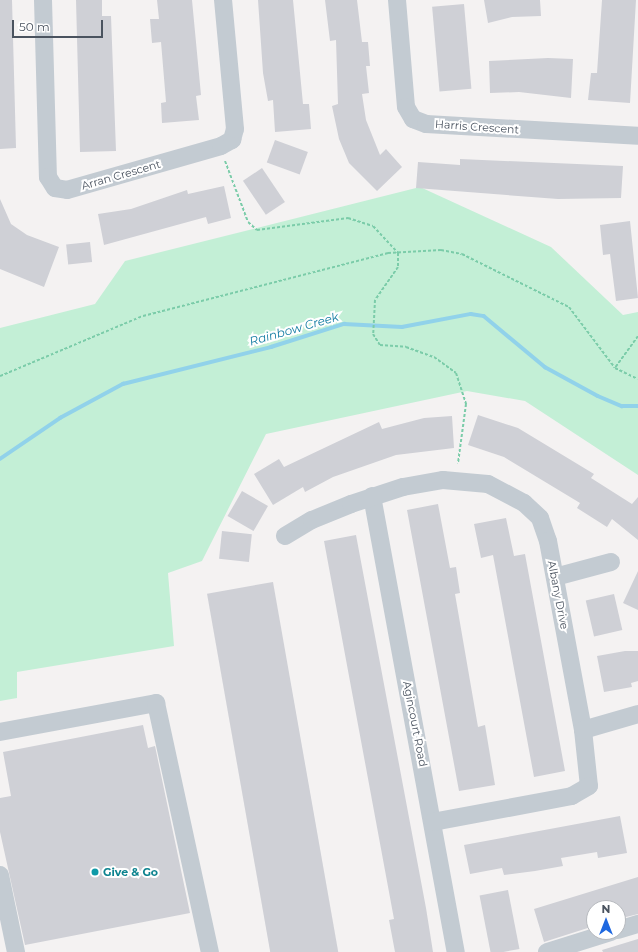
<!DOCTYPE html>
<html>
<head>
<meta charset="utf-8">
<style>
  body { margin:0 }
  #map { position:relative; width:638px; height:952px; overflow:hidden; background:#f4f2f2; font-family:Montserrat,sans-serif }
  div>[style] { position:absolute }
  .green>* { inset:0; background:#c3efd6 }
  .stream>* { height:3.5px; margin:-1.75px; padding:0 1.75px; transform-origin:1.75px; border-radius:1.75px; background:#91d2ea }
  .building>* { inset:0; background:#cfd0d6; transform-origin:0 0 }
  .path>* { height:2px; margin-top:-1px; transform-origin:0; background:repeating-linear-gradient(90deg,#7bcca9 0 3px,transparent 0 5px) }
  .minor>* { height:18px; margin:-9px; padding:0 9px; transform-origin:9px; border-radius:9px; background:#c3cbd2 }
  .dots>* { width:11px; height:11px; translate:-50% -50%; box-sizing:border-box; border:2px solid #fff; border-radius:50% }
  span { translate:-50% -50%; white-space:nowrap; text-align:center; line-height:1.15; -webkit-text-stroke:4px #fff; paint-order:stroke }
  .street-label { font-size:11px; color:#4a535f }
  .culture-label { font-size:11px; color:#0d838f; font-weight:700 }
  .left { translate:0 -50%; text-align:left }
  .water-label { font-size:12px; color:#117ba2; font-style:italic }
  .north { position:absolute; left:586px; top:900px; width:40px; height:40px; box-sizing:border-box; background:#fff; border:1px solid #b7babf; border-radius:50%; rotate:0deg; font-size:11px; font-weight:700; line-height:16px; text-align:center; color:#4a535f }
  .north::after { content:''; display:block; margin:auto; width:14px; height:18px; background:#1f68e0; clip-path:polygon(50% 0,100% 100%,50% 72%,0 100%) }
  .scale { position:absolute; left:12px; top:20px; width:91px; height:18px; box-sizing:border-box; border:2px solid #4a535f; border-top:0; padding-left:5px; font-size:12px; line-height:14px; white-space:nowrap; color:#4a535f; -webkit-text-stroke:3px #fff; paint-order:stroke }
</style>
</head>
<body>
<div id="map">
  <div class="green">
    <i style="clip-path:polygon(420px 187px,551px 247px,623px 315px,638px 312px,638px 475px,525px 401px,467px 391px,266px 434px,202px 561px,168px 573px,174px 646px,17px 672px,17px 698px,0 701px,0 328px,95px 304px,125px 261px)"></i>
  </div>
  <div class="stream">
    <i style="left:0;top:459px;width:73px;rotate:-34.3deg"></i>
    <i style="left:60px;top:418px;width:72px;rotate:-28.4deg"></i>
    <i style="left:123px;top:384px;width:153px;rotate:-14deg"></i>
    <i style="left:271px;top:347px;width:77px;rotate:-17.5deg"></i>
    <i style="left:344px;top:324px;width:58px;rotate:3deg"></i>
    <i style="left:402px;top:327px;width:70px;rotate:-10.7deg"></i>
    <i style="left:471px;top:314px;width:13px;rotate:9deg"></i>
    <i style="left:484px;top:316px;width:80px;rotate:39.9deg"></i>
    <i style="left:545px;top:367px;width:60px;rotate:28.7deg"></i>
    <i style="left:598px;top:396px;width:26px;rotate:23deg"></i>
    <i style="left:622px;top:406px;width:16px"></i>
  </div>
  <div class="building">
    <i style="clip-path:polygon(0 0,12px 0,16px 148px,0 149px)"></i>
    <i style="clip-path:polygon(76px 0,102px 0,102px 16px,111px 16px,116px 151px,80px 152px)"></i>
    <i style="clip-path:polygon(157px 0,192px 0,201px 95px,196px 96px,199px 120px,162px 123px,161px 103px,166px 102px,161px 42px,152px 43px,150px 19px,159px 19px)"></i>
    <i style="clip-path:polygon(258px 0,293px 0,303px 104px,309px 104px,311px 129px,275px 132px,273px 100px,268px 101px,263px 73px)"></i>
    <i style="clip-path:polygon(325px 0,357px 0,362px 42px,368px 42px,370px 66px,366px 66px,369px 93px,362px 94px,366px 120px,380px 155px,386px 149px,402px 167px,377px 191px,349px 163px,339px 139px,332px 106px,338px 104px,336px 40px,330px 41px)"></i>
    <i style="clip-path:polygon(484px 0,540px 0,541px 16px,512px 17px,488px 23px)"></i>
    <i style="clip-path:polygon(602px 0,636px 0,630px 103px,588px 100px,591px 73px,597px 73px)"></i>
    <i style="left:464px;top:4px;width:85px;height:32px;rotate:85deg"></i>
    <i style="clip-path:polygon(548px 58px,573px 59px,571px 98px,519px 92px,490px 93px,489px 61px)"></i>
    <i style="left:275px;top:140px;width:35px;height:24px;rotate:20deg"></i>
    <i style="clip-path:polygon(460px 159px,623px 166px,621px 198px,558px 199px,416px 188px,418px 162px,460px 165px)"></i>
    <i style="left:262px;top:168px;width:41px;height:23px;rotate:56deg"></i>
    <i style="clip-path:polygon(224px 186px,231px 218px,208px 224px,206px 217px,104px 245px,98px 214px,131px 209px,187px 190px,188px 194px)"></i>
    <i style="clip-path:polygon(0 199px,11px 224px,27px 235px,59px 247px,44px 287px,0 269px)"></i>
    <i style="clip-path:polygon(630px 221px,638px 298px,616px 301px,610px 254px,603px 255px,600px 225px)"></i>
    <i style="left:90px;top:242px;width:20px;height:24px;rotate:84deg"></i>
    <i style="clip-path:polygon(478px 415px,518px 428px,594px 474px,591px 478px,632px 504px,638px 497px,638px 540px,612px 519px,607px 527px,577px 508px,580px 503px,504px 457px,468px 445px)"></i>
    <i style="clip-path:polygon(452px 416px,454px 448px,396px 455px,333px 477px,305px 492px,303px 487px,273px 505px,254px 474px,279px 459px,284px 467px,379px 422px,382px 429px,424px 418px)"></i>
    <i style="left:242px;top:491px;width:30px;height:29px;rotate:30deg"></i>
    <i style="clip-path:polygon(438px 504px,450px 568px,456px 567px,460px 593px,455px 594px,478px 727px,485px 725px,495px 785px,459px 791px,407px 510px)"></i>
    <i style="clip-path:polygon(506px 518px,514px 556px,525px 554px,565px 771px,534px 777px,493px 555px,481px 558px,474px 524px)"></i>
    <i style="left:222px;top:531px;width:30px;height:28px;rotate:6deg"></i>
    <i style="clip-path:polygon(356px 535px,426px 908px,433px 952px,395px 952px,389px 920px,394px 919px,324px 541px)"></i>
    <i style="clip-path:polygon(638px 571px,638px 610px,623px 603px)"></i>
    <i style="left:273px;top:582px;width:376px;height:67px;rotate:80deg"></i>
    <i style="left:614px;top:594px;width:37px;height:29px;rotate:77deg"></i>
    <i style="clip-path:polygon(625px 651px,638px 651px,638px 681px,631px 683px,632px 687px,604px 692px,597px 656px)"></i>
    <i style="clip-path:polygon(143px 725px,148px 748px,155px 746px,190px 913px,25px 945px,0 832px,0 798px,11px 796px,3px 752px)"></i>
    <i style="clip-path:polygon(620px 816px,627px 853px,598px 858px,597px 852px,561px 858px,563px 866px,535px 871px,504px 875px,502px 868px,470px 874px,464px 845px)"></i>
    <i style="clip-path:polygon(638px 877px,638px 914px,618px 919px,618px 908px,594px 908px,594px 926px,544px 942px,534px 909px)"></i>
    <i style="left:508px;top:890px;width:60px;height:29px;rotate:79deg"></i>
    <i style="clip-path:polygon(638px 939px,638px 952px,603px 952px,602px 950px)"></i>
  </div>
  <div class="path">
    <i style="left:225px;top:161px;width:65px;rotate:69.3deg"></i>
    <i style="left:248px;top:222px;width:12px;rotate:42deg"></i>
    <i style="left:257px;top:230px;width:92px;rotate:-7.5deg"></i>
    <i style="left:348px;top:218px;width:26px;rotate:18deg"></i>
    <i style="left:373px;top:226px;width:37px;rotate:47deg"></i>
    <i style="left:398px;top:253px;width:14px;rotate:90deg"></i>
    <i style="left:398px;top:267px;width:40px;rotate:124.9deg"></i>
    <i style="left:375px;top:300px;width:34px;rotate:93deg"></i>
    <i style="left:373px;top:334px;width:13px;rotate:58deg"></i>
    <i style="left:380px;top:345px;width:26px;rotate:4deg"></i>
    <i style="left:406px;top:347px;width:30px;rotate:20deg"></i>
    <i style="left:434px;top:357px;width:27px;rotate:36deg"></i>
    <i style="left:456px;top:373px;width:33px;rotate:72deg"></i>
    <i style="left:466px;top:404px;width:60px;rotate:97.7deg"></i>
    <i style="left:638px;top:336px;width:39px;rotate:126deg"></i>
    <i style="left:615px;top:368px;width:25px;rotate:26deg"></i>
    <i style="left:0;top:376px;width:155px;rotate:-22.8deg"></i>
    <i style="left:143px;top:316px;width:253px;rotate:-14.4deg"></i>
    <i style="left:388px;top:253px;width:53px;rotate:-3.2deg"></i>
    <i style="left:441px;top:250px;width:21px;rotate:11deg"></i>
    <i style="left:462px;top:254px;width:119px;rotate:26.4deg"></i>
    <i style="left:569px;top:307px;width:76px;rotate:53deg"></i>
  </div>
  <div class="minor">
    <i style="left:43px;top:0;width:177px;rotate:88.4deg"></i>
    <i style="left:48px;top:177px;width:13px;rotate:58deg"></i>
    <i style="left:55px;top:188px;width:12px;rotate:9deg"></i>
    <i style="left:67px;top:190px;width:160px;rotate:-15.9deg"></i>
    <i style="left:221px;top:146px;width:13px;rotate:-29deg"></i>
    <i style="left:232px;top:140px;width:11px;rotate:-75deg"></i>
    <i style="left:235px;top:129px;width:130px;rotate:-95.3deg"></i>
    <i style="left:397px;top:0;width:107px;rotate:85.2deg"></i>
    <i style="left:406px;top:107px;width:14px;rotate:60deg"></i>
    <i style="left:413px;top:119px;width:14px;rotate:21deg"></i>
    <i style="left:426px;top:124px;width:212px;rotate:3.2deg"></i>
    <i style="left:372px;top:496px;width:464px;rotate:79.6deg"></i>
    <i style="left:285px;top:536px;width:31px;rotate:-31deg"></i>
    <i style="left:312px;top:520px;width:42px;rotate:-22.3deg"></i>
    <i style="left:351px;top:504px;width:55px;rotate:-18.1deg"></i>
    <i style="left:403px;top:487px;width:41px;rotate:-9.9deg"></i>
    <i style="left:443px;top:480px;width:45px;rotate:5.1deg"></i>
    <i style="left:488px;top:484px;width:41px;rotate:27.8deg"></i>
    <i style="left:524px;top:503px;width:22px;rotate:43deg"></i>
    <i style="left:540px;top:518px;width:24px;rotate:71deg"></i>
    <i style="left:548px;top:541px;width:192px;rotate:79.5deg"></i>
    <i style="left:583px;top:730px;width:56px;rotate:83.9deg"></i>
    <i style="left:589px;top:786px;width:20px;rotate:150deg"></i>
    <i style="left:572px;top:796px;width:141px;rotate:169.4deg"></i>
    <i style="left:555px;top:577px;width:58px;rotate:-15deg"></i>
    <i style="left:583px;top:730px;width:57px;rotate:-16.2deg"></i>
    <i style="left:0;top:732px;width:159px;rotate:-10.5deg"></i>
    <i style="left:156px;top:703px;width:255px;rotate:77.8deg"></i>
    <i style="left:0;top:875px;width:79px;rotate:78.3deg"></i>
    <i style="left:618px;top:930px;width:21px;rotate:-17deg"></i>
    <i style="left:547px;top:952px;width:67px;rotate:-17.4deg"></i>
  </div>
  <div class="dots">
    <i style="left:95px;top:872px;background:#0f9aa8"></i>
  </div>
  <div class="street-label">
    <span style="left:477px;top:127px;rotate:4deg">Harris Crescent</span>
    <span style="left:121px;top:175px;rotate:-16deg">Arran Crescent</span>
    <span style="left:558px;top:595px;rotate:79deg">Albany Drive</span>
    <span style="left:415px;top:724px;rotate:79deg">Agincourt Road</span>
  </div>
  <div class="culture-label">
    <span class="left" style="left:103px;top:872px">Give &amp; Go</span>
  </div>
  <div class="water-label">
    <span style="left:294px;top:329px;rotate:-16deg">Rainbow Creek</span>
  </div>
  <div class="north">N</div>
  <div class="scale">50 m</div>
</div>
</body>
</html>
